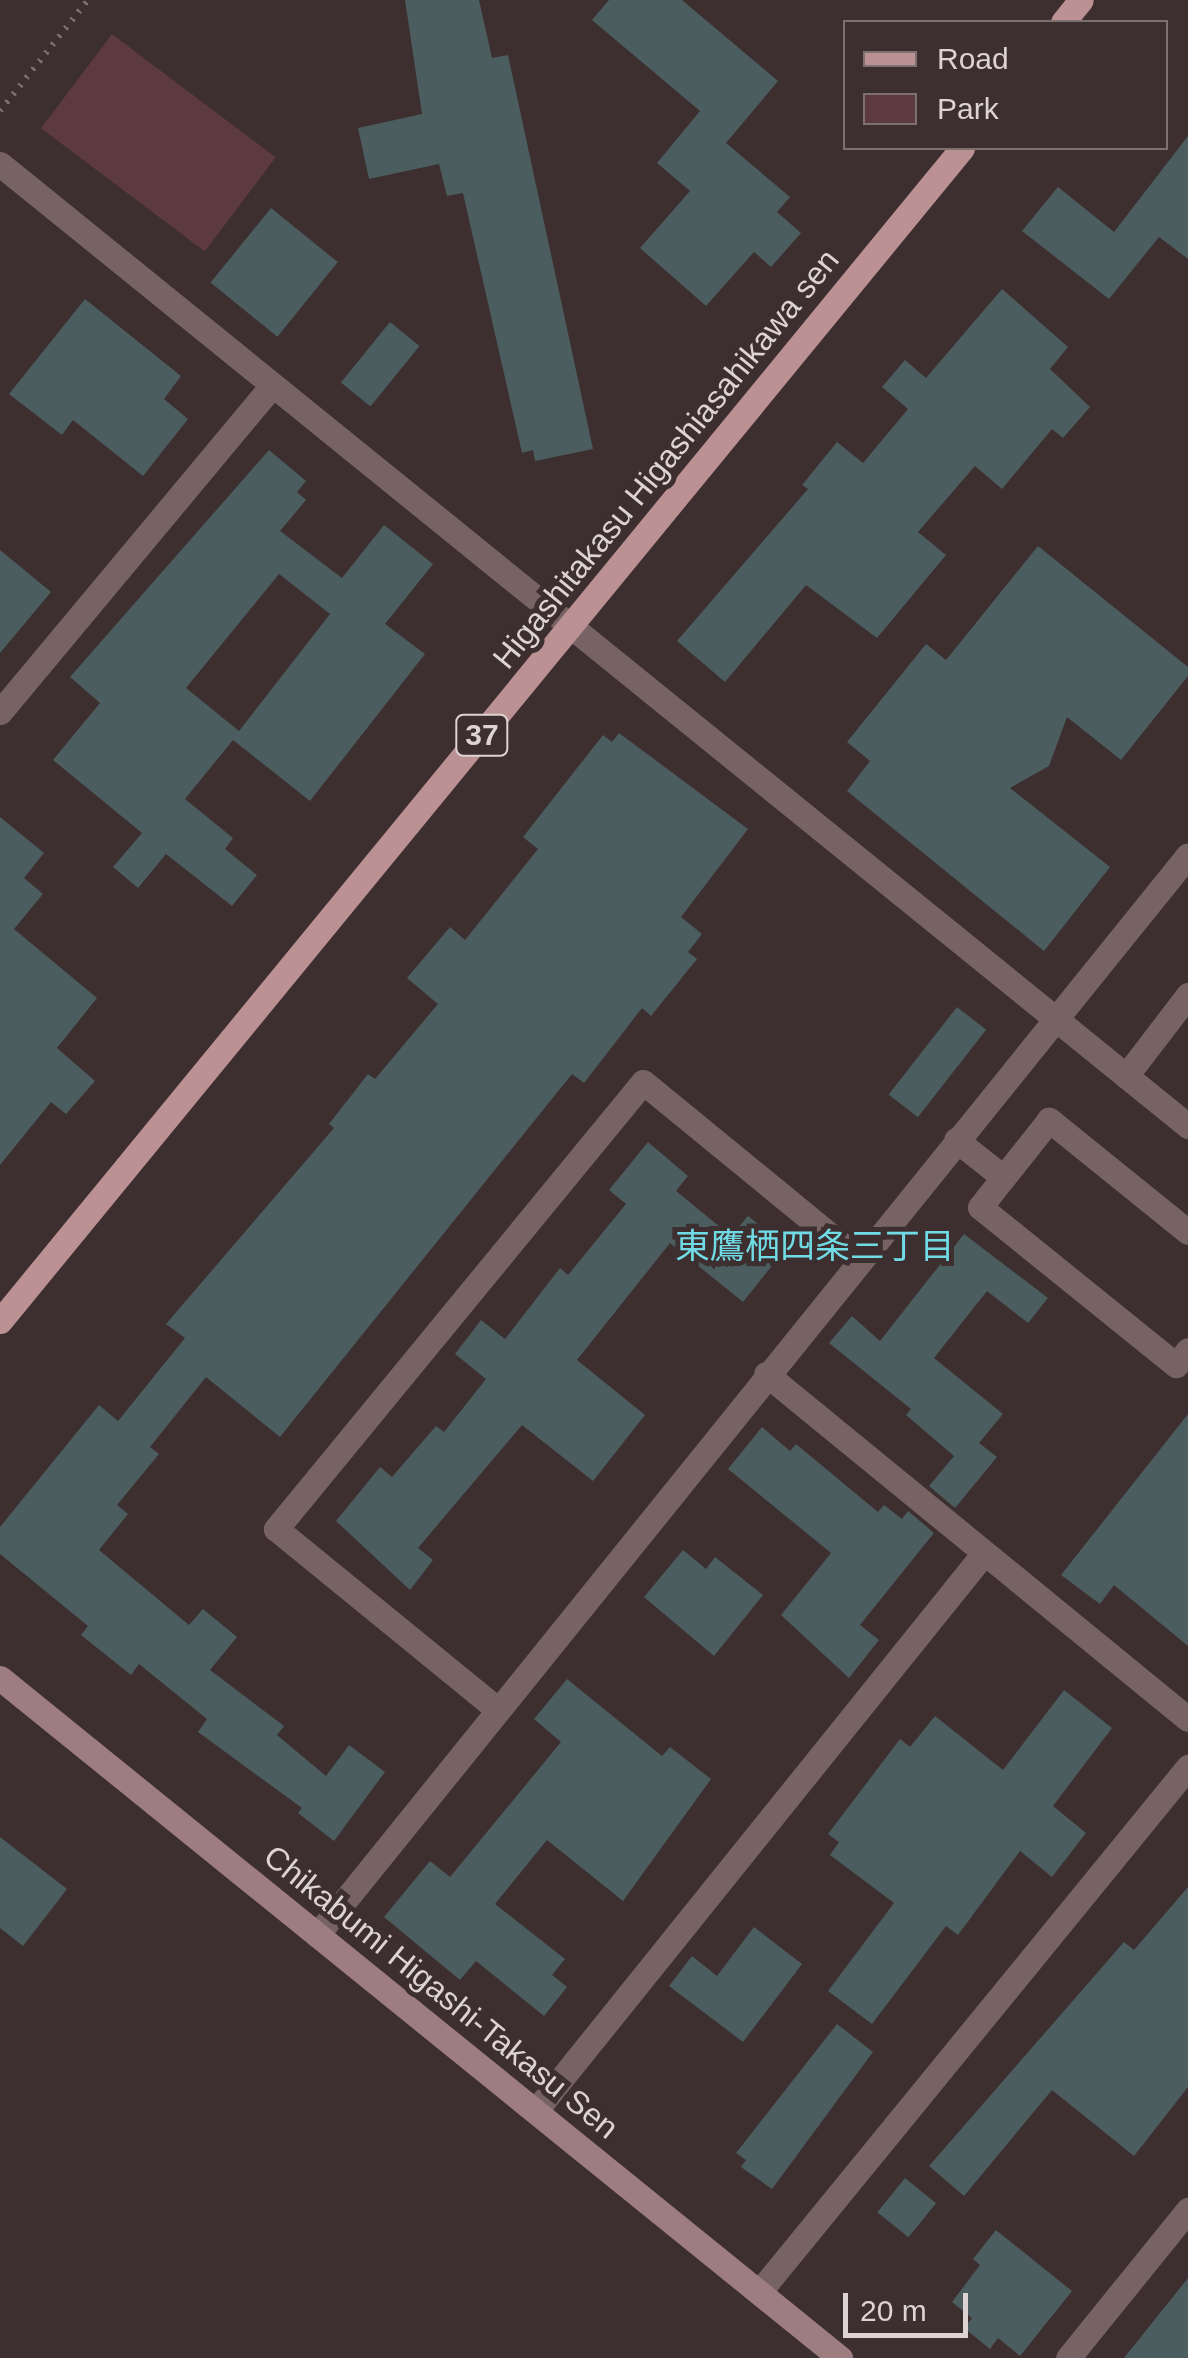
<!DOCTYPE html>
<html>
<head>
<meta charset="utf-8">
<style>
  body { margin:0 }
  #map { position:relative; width:1188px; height:2358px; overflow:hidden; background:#3d2e2f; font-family:Helvetica,"Noto Sans JP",sans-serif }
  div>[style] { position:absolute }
  .green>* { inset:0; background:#5c3a3d; transform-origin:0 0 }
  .building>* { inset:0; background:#4b5d5f; transform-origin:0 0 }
  .path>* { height:6px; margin-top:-3px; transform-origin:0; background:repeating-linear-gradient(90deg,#7a6d6e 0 2.5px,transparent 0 10.5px) }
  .lane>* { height:25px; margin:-12.5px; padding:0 12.5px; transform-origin:12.5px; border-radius:12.5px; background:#776364 }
  .street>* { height:25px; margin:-12.5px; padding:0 12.5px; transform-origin:12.5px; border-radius:12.5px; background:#776364 }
  .secondary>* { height:25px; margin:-12.5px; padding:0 12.5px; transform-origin:12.5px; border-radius:12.5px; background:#9d7d7f }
  .primary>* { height:25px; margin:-12.5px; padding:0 12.5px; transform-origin:12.5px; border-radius:12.5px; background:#bb9194 }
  span { translate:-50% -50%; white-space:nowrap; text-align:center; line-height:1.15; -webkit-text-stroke:10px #3d2e2f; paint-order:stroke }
  .shield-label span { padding:2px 8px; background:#3d2e2f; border:2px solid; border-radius:8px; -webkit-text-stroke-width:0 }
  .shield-label { font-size:30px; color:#ddd3d3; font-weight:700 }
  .street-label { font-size:32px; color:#ddd3d3 }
  .neighbourhood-label { font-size:35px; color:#70dbe5 }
  .legend { position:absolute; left:843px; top:20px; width:325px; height:130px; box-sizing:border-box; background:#3d2e2f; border:2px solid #7d7071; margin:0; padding:12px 18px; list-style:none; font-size:30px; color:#ddd3d3 }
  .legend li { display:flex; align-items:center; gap:20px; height:50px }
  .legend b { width:50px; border:2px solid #7d7071 }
  .scale { position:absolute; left:843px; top:2293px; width:125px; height:45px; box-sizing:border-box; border:5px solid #ddd3d3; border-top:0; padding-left:12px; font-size:30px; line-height:35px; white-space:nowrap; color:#ddd3d3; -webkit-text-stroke:8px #3d2e2f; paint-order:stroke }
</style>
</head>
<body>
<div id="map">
  <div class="green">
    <i style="left:112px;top:34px;width:205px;height:118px;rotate:37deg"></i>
  </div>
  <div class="building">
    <i style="clip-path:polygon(405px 0,479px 0,492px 58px,508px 55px,593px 449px,535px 461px,533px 450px,522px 453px,463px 193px,447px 196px,439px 164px,369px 179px,358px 128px,422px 114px)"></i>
    <i style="clip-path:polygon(609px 0,682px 0,778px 81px,726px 143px,790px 197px,777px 212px,801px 233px,771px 267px,754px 252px,706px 306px,640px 248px,690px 191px,657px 163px,700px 111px,592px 20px)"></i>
    <i style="clip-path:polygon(1188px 136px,1188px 259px,1159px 237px,1109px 299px,1022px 231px,1058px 187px,1114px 232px)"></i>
    <i style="left:271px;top:208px;width:86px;height:96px;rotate:39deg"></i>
    <i style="clip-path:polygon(1002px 289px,1068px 347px,1050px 369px,1090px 407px,1063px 438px,1052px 429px,1002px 489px,975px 466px,918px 532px,946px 555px,877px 638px,806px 585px,725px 682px,677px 641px,808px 489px,802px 485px,837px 442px,863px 463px,908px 409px,882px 387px,905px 360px,926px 378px)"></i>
    <i style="clip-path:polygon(85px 299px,181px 376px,164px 399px,188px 419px,143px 476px,73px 420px,62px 435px,9px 394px)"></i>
    <i style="left:390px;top:322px;width:38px;height:78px;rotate:39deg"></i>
    <i style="clip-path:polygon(evenodd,269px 450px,306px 481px,297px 492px,306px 500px,280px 531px,342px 578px,384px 525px,433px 564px,385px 624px,425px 654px,310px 801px,233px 740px,185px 799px,233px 838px,225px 849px,257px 875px,232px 906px,166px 854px,138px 888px,113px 867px,142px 833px,53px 760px,100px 703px,70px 677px,269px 450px,279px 574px,330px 614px,239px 731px,186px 688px,279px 574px)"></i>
    <i style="clip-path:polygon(1038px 546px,1188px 667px,1188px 676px,1121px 760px,1067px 717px,1049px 766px,1010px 788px,1110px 867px,1044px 951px,847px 791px,870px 761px,847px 742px,926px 644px,946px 660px)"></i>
    <i style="clip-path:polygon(0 550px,51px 592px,0 653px)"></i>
    <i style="clip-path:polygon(619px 733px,748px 829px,681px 917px,702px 934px,688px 952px,697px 959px,651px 1016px,642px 1008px,584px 1083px,572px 1074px,280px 1437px,206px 1377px,150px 1447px,159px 1454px,117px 1505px,128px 1514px,99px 1550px,189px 1625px,203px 1609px,237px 1637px,210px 1670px,284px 1726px,277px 1735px,326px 1776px,349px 1745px,385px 1772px,334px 1841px,298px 1813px,302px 1808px,198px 1732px,207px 1719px,139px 1664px,131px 1675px,81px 1635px,88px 1626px,0 1554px,0 1527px,99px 1405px,118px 1421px,185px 1338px,166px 1324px,334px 1128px,329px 1124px,368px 1074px,375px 1079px,438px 1004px,407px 978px,450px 927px,465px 940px,538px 849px,523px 837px,603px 735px,612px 742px)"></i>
    <i style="clip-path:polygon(0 817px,44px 853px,24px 878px,43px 894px,14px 929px,97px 998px,57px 1048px,95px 1081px,66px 1114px,51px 1102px,0 1165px)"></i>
    <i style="left:957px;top:1007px;width:37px;height:111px;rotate:38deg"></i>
    <i style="clip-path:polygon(648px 1142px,688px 1176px,676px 1191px,731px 1236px,748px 1216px,787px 1247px,743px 1302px,670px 1243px,577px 1360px,645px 1415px,593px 1481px,522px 1425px,418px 1548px,433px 1560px,410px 1590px,336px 1521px,380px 1467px,392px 1477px,436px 1426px,444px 1432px,486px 1379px,455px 1354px,481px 1320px,505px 1339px,560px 1268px,568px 1275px,626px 1204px,609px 1190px)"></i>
    <i style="clip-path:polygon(964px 1234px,1048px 1298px,1028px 1323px,987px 1291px,934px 1358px,1003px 1414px,979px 1443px,997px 1457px,955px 1508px,929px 1486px,954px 1456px,906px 1415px,911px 1409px,829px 1343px,852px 1316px,880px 1341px)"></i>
    <i style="clip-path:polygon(1188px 1414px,1188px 1646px,1114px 1585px,1100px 1604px,1061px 1575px)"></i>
    <i style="clip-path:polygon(762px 1427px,790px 1451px,796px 1444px,878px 1512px,884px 1505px,902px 1519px,908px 1511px,934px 1533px,860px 1625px,879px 1640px,849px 1678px,781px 1615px,831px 1553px,728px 1469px)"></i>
    <i style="clip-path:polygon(683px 1550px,706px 1569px,715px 1557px,763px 1595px,714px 1656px,644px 1597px)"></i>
    <i style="clip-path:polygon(567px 1679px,662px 1756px,670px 1747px,711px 1779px,623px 1901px,547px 1840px,495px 1904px,565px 1959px,552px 1975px,567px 1987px,544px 2016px,476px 1961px,460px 1980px,384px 1917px,430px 1861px,450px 1877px,561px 1742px,534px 1719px)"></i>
    <i style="clip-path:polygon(1064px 1690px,1112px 1728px,1053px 1806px,1086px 1833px,1052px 1877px,1020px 1851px,958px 1935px,946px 1926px,872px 2024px,828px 1991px,894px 1903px,830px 1855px,839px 1842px,828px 1834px,900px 1739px,910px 1747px,935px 1716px,1003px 1770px)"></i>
    <i style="clip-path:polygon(0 1837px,67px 1889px,23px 1946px,0 1928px)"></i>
    <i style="clip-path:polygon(1188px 1887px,1188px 2087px,1134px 2156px,1052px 2090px,964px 2196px,929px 2166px,1124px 1942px,1134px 1950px)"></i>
    <i style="clip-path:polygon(754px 1927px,802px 1964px,743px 2042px,669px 1986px,692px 1956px,717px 1976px)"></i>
    <i style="clip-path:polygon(837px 2024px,873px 2052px,772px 2189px,741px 2167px,746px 2160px,736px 2153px)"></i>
    <i style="left:905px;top:2178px;width:40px;height:44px;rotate:39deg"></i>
    <i style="clip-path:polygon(996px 2230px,1072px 2291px,1020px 2356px,998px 2338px,990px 2349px,964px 2328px,972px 2318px,952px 2302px,980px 2265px,973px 2259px)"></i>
    <i style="clip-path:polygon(1188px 2278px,1188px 2358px,1124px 2358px)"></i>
  </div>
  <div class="path">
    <i style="left:0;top:111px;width:142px;rotate:-51.6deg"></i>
  </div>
  <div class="lane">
    <i style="left:1126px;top:1076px;width:102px;rotate:-52.6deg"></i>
    <i style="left:956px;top:1140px;width:60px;rotate:38.2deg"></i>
    <i style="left:1188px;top:1232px;width:179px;rotate:-141.1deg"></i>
    <i style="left:1049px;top:1120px;width:111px;rotate:128.4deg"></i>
    <i style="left:980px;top:1207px;width:252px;rotate:38.9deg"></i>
    <i style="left:1176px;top:1365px;width:19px;rotate:-51deg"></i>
  </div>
  <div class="street">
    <i style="left:0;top:164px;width:1529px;rotate:39deg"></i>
    <i style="left:0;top:712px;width:425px;rotate:-50.2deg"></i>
    <i style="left:766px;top:1374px;width:545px;rotate:39.27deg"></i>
    <i style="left:497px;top:1709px;width:285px;rotate:-140.8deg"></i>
    <i style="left:276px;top:1529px;width:578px;rotate:-50.61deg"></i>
    <i style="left:643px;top:1082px;width:278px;rotate:39.3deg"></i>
    <i style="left:317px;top:1935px;width:1387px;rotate:-51.11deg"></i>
    <i style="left:537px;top:2109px;width:713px;rotate:-51.2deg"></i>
    <i style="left:760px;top:2291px;width:677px;rotate:-50.76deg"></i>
    <i style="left:1068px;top:2358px;width:191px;rotate:-51deg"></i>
  </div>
  <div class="secondary">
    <i style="left:0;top:1678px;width:1081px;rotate:38.99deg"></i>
  </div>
  <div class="primary">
    <i style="left:1063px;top:22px;width:28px;rotate:-51deg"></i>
    <i style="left:0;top:1321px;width:1517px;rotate:-50.64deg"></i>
  </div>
  <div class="shield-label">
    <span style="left:482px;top:735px">37</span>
  </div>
  <div class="street-label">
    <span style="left:666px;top:459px;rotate:-51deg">Higashitakasu Higashiasahikawa sen</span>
    <span style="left:441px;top:1992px;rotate:39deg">Chikabumi Higashi-Takasu Sen</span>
  </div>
  <div class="neighbourhood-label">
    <span style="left:815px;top:1246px">東鷹栖四条三丁目</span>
  </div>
  <ul class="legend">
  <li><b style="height:12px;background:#bb9194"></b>Road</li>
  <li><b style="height:28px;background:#5c3a3d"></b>Park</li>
  </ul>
  <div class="scale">20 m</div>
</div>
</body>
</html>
